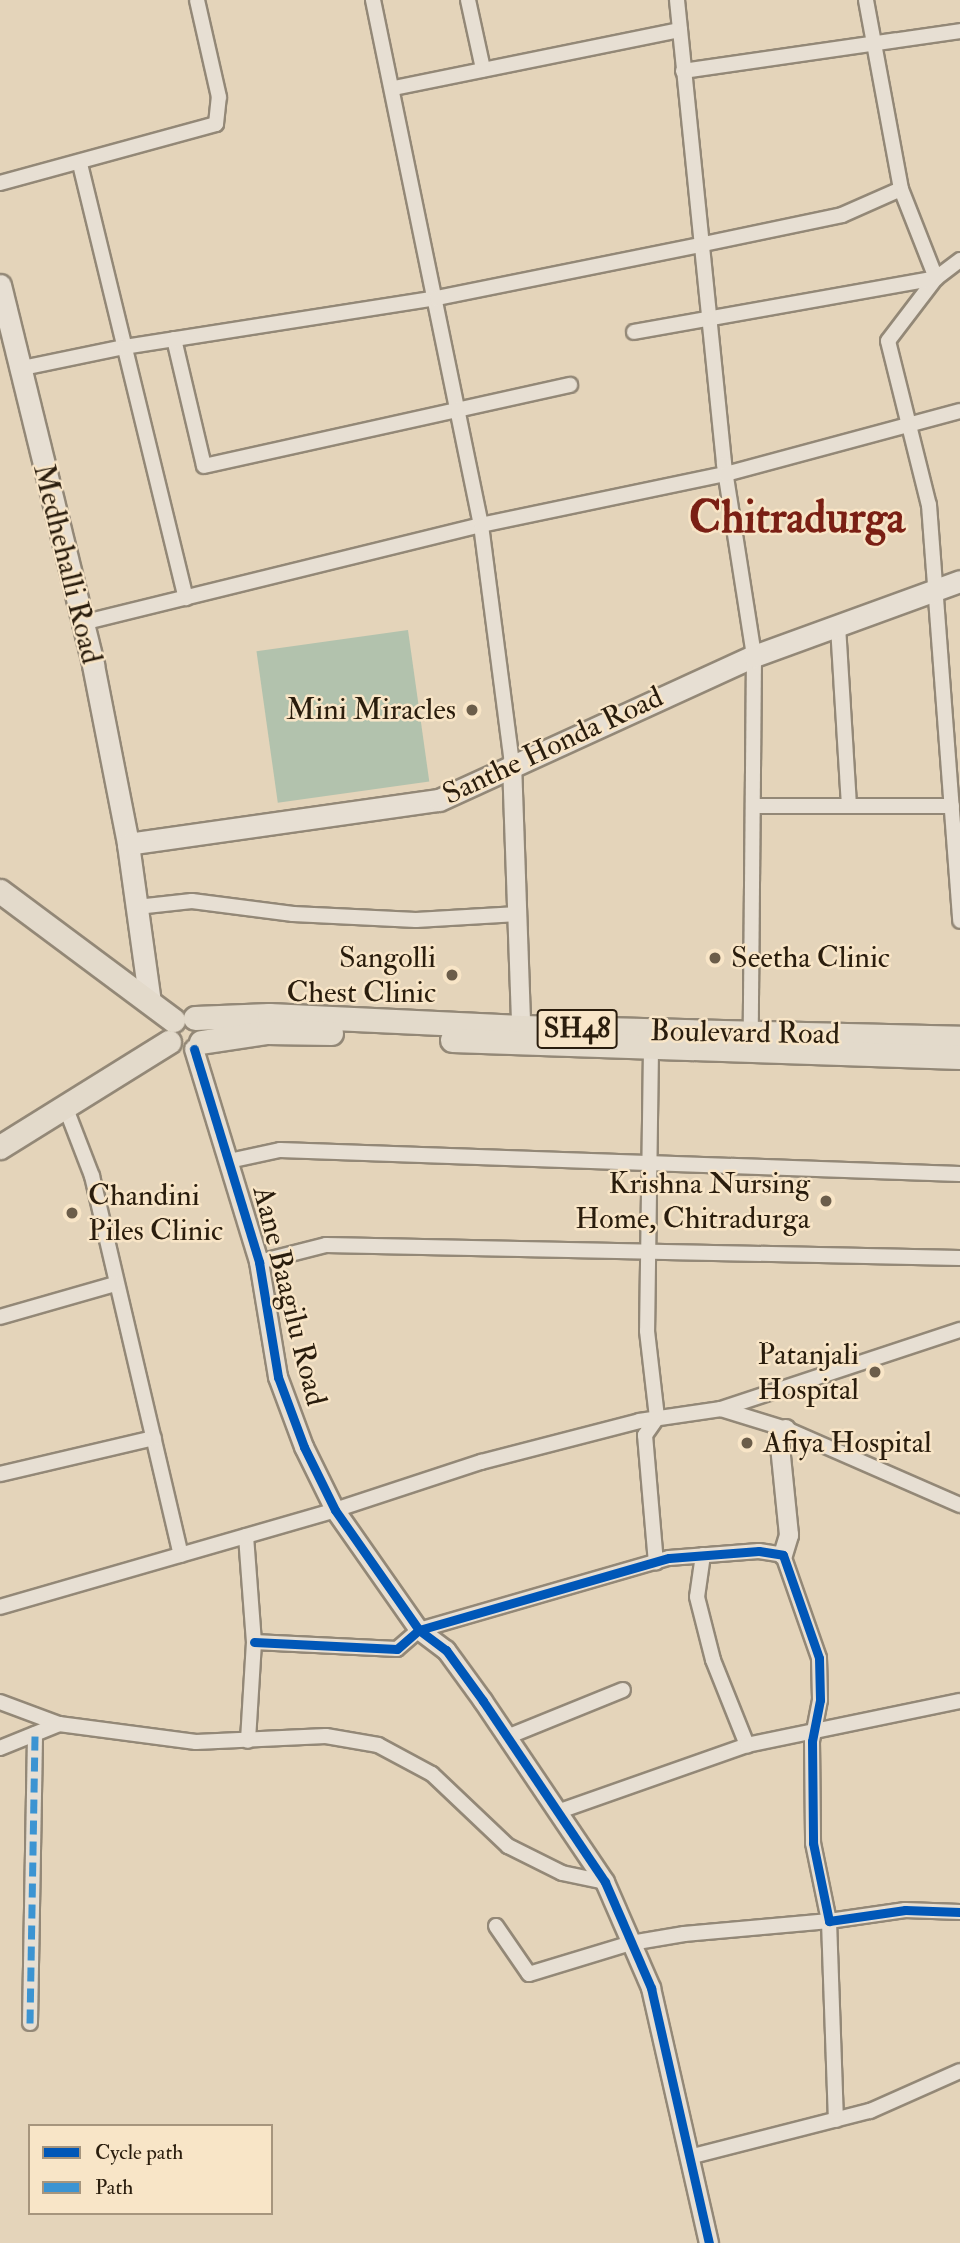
<!DOCTYPE html>
<html>
<head>
<meta charset="utf-8">
<style>
  body { margin:0 }
  #map { position:relative; width:960px; height:2243px; overflow:hidden; background:#e4d4ba; font-family:"IM FELL Double Pica",serif }
  div>[style] { position:absolute }
  .water>* { inset:0; background:#b2c2ad; transform-origin:0 0 }
  .roads { filter:drop-shadow(2px 0 #938877) drop-shadow(-2px 0 #938877) drop-shadow(0 2px #938877) drop-shadow(0 -2px #938877) }
  .minor>* { height:14px; margin:-7px; padding:0 7px; transform-origin:7px; border-radius:7px; background:#e7dfd3 }
  .tertiary>* { height:18px; margin:-9px; padding:0 9px; transform-origin:9px; border-radius:9px; background:#e7dfd3 }
  .secondary>* { height:21px; margin:-10.5px; padding:0 10.5px; transform-origin:10.5px; border-radius:10.5px; background:#e7dfd3 }
  .primary>* { height:23px; margin:-11.5px; padding:0 11.5px; transform-origin:11.5px; border-radius:11.5px; background:#e3dacb }
  .quiet>* { height:7px; margin-top:-3.5px; transform-origin:0; background:repeating-linear-gradient(90deg,#3c94d2 0 14px,transparent 0 21px) }
  .cycleway>* { height:9px; margin:-4.5px; padding:0 4.5px; transform-origin:4.5px; border-radius:4.5px; background:#0057b8 }
  .dots>* { width:19px; height:19px; translate:-50% -50%; box-sizing:border-box; border:4px solid #f8e5c7; border-radius:50% }
  span { translate:-50% -50%; white-space:nowrap; text-align:center; line-height:1.15; -webkit-text-stroke:5px #f8e5c7; paint-order:stroke }
  .shield-label span { padding:2px 5px; background:#f8e5c7; border:2px solid; border-radius:5px; -webkit-text-stroke-width:0 }
  .shield-label { font-size:28px; color:#2a1d0d; font-weight:700 }
  .street-label { font-size:30px; color:#2a1d0d }
  .poi-label { font-size:30px; color:#2a1d0d }
  .right { translate:-100% -50%; text-align:right }
  .left { translate:0 -50%; text-align:left }
  .town-label { font-size:44px; color:#7a1f14; font-weight:700 }
  .legend { position:absolute; left:28px; top:2124px; width:245px; height:91px; box-sizing:border-box; background:#f8e5c7; border:2px solid #a6957d; margin:0; padding:9px 12px; list-style:none; font-size:21px; color:#2a1d0d }
  .legend li { display:flex; align-items:center; gap:14px; height:35px }
  .legend b { width:35px; border:2px solid #a6957d }
</style>
</head>
<body>
<div id="map">
  <div class="water">
    <i style="left:408px;top:630px;width:153px;height:153px;rotate:82deg"></i>
  </div>
  <div class="roads">
    <div class="minor">
      <i style="left:373px;top:0;width:536px;rotate:78.38deg"></i>
      <i style="left:481px;top:525px;width:240px;rotate:82.6deg"></i>
      <i style="left:468px;top:0;width:71px;rotate:77.7deg"></i>
      <i style="left:677px;top:0;width:466px;rotate:84.2deg"></i>
      <i style="left:724px;top:464px;width:194px;rotate:81.1deg"></i>
      <i style="left:754px;top:656px;width:378px;rotate:90.5deg"></i>
      <i style="left:683px;top:71px;width:280px;rotate:-8.2deg"></i>
      <i style="left:394px;top:88px;width:292px;rotate:-11.5deg"></i>
      <i style="left:80px;top:164px;width:447px;rotate:76.3deg"></i>
      <i style="left:0;top:183px;width:224px;rotate:-15.3deg"></i>
      <i style="left:216px;top:124px;width:27px;rotate:-84deg"></i>
      <i style="left:219px;top:97px;width:99px;rotate:-102.8deg"></i>
      <i style="left:960px;top:260px;width:30px;rotate:143deg"></i>
      <i style="left:936px;top:278px;width:79px;rotate:127.3deg"></i>
      <i style="left:888px;top:341px;width:169px;rotate:76deg"></i>
      <i style="left:929px;top:505px;width:417px;rotate:85.7deg"></i>
      <i style="left:634px;top:332px;width:307px;rotate:-10.1deg"></i>
      <i style="left:936px;top:278px;width:96px;rotate:-111.5deg"></i>
      <i style="left:901px;top:189px;width:192px;rotate:-100.5deg"></i>
      <i style="left:174px;top:339px;width:130px;rotate:76.7deg"></i>
      <i style="left:204px;top:466px;width:375px;rotate:-12.5deg"></i>
      <i style="left:18px;top:369px;width:108px;rotate:-11.7deg"></i>
      <i style="left:124px;top:347px;width:317px;rotate:-8.9deg"></i>
      <i style="left:437px;top:298px;width:267px;rotate:-11.4deg"></i>
      <i style="left:699px;top:245px;width:146px;rotate:-11.8deg"></i>
      <i style="left:842px;top:215px;width:64px;rotate:-23.8deg"></i>
      <i style="left:82px;top:623px;width:411px;rotate:-13.8deg"></i>
      <i style="left:481px;top:525px;width:250px;rotate:-11.8deg"></i>
      <i style="left:726px;top:474px;width:242px;rotate:-15.1deg"></i>
      <i style="left:838px;top:626px;width:179px;rotate:86.5deg"></i>
      <i style="left:753px;top:806px;width:199px"></i>
      <i style="left:137px;top:907px;width:55px;rotate:-6.2deg"></i>
      <i style="left:192px;top:901px;width:102px;rotate:7.3deg"></i>
      <i style="left:293px;top:914px;width:123px;rotate:2.8deg"></i>
      <i style="left:416px;top:920px;width:102px;rotate:-3.4deg"></i>
      <i style="left:651px;top:1049px;width:282px;rotate:90.8deg"></i>
      <i style="left:647px;top:1331px;width:88px;rotate:83.4deg"></i>
      <i style="left:657px;top:1418px;width:21px;rotate:125deg"></i>
      <i style="left:645px;top:1435px;width:128px;rotate:85.1deg"></i>
      <i style="left:65px;top:1106px;width:75px;rotate:68.9deg"></i>
      <i style="left:92px;top:1176px;width:389px;rotate:76.8deg"></i>
      <i style="left:229px;top:1161px;width:52px;rotate:-12.2deg"></i>
      <i style="left:280px;top:1150px;width:680px;rotate:2.02deg"></i>
      <i style="left:259px;top:1262px;width:69px;rotate:-14.2deg"></i>
      <i style="left:326px;top:1245px;width:634px;rotate:1.17deg"></i>
      <i style="left:0;top:1317px;width:120px;rotate:-16deg"></i>
      <i style="left:721px;top:1409px;width:252px;rotate:-18.3deg"></i>
      <i style="left:0;top:1474px;width:158px;rotate:-13.2deg"></i>
      <i style="left:246px;top:1536px;width:106px;rotate:85.7deg"></i>
      <i style="left:254px;top:1642px;width:99px;rotate:93.5deg"></i>
      <i style="left:703px;top:1555px;width:42px;rotate:98.1deg"></i>
      <i style="left:697px;top:1597px;width:65px;rotate:75.7deg"></i>
      <i style="left:713px;top:1660px;width:92px;rotate:68.2deg"></i>
      <i style="left:0;top:1607px;width:349px;rotate:-16.1deg"></i>
      <i style="left:335px;top:1510px;width:154px;rotate:-18.2deg"></i>
      <i style="left:481px;top:1462px;width:163px;rotate:-14.5deg"></i>
      <i style="left:639px;top:1421px;width:83px;rotate:-8.3deg"></i>
      <i style="left:721px;top:1409px;width:68px;rotate:17.1deg"></i>
      <i style="left:786px;top:1429px;width:190px;rotate:23.6deg"></i>
      <i style="left:254px;top:1642px;width:143px;rotate:2.8deg"></i>
      <i style="left:397px;top:1649px;width:29px;rotate:-41deg"></i>
      <i style="left:419px;top:1630px;width:260px;rotate:-16.1deg"></i>
      <i style="left:669px;top:1558px;width:90px;rotate:-4.4deg"></i>
      <i style="left:759px;top:1551px;width:24px;rotate:9deg"></i>
      <i style="left:783px;top:1555px;width:109px;rotate:70.7deg"></i>
      <i style="left:819px;top:1658px;width:42px;rotate:88.6deg"></i>
      <i style="left:820px;top:1700px;width:42px;rotate:101deg"></i>
      <i style="left:812px;top:1741px;width:102px;rotate:89.4deg"></i>
      <i style="left:813px;top:1843px;width:80px;rotate:78.4deg"></i>
      <i style="left:829px;top:1921px;width:77px;rotate:-8.2deg"></i>
      <i style="left:905px;top:1910px;width:55px;rotate:2.1deg"></i>
      <i style="left:0;top:1702px;width:63px;rotate:20.4deg"></i>
      <i style="left:59px;top:1724px;width:138px;rotate:7.5deg"></i>
      <i style="left:196px;top:1742px;width:130px;rotate:-2.6deg"></i>
      <i style="left:326px;top:1736px;width:53px;rotate:9.8deg"></i>
      <i style="left:378px;top:1745px;width:61px;rotate:28.2deg"></i>
      <i style="left:432px;top:1774px;width:105px;rotate:43.5deg"></i>
      <i style="left:508px;top:1846px;width:60px;rotate:26.6deg"></i>
      <i style="left:562px;top:1873px;width:44px;rotate:11.8deg"></i>
      <i style="left:507px;top:1737px;width:125px;rotate:-22.1deg"></i>
      <i style="left:0;top:1748px;width:64px;rotate:-22.1deg"></i>
      <i style="left:557px;top:1812px;width:201px;rotate:-19.4deg"></i>
      <i style="left:747px;top:1745px;width:217px;rotate:-11.7deg"></i>
      <i style="left:496px;top:1926px;width:58px;rotate:55.5deg"></i>
      <i style="left:529px;top:1974px;width:107px;rotate:-16.9deg"></i>
      <i style="left:631px;top:1943px;width:54px;rotate:-9.6deg"></i>
      <i style="left:684px;top:1934px;width:146px;rotate:-5.1deg"></i>
      <i style="left:829px;top:1921px;width:199px;rotate:88deg"></i>
      <i style="left:30px;top:2023px;width:289px;rotate:-89deg"></i>
      <i style="left:689px;top:2157px;width:187px;rotate:-14.3deg"></i>
      <i style="left:870px;top:2111px;width:98px;rotate:-24deg"></i>
    </div>
    <div class="tertiary">
      <i style="left:512px;top:763px;width:264px;rotate:88deg"></i>
      <i style="left:194px;top:1049px;width:223px;rotate:73deg"></i>
      <i style="left:259px;top:1262px;width:117px;rotate:80.6deg"></i>
      <i style="left:278px;top:1377px;width:75px;rotate:69.6deg"></i>
      <i style="left:304px;top:1447px;width:70px;rotate:63.8deg"></i>
      <i style="left:335px;top:1510px;width:146px;rotate:55deg"></i>
      <i style="left:419px;top:1630px;width:34px;rotate:37deg"></i>
      <i style="left:446px;top:1650px;width:63px;rotate:54deg"></i>
      <i style="left:483px;top:1701px;width:218px;rotate:56deg"></i>
      <i style="left:605px;top:1882px;width:116px;rotate:66.5deg"></i>
      <i style="left:651px;top:1988px;width:262px;rotate:77.2deg"></i>
      <i style="left:783px;top:1555px;width:21px;rotate:-73deg"></i>
      <i style="left:789px;top:1535px;width:89px;rotate:-95.8deg"></i>
      <i style="left:780px;top:1446px;width:18px;rotate:-71deg"></i>
    </div>
    <div class="secondary">
      <i style="left:0;top:285px;width:391px;rotate:76.2deg"></i>
      <i style="left:93px;top:665px;width:182px;rotate:78.9deg"></i>
      <i style="left:128px;top:844px;width:161px;rotate:82.1deg"></i>
      <i style="left:128px;top:844px;width:314px;rotate:-8.1deg"></i>
      <i style="left:439px;top:800px;width:346px;rotate:-24.6deg"></i>
      <i style="left:754px;top:656px;width:219px;rotate:-20deg"></i>
    </div>
    <div class="primary">
      <i style="left:0;top:891px;width:216px;rotate:36.7deg"></i>
      <i style="left:195px;top:1018px;width:74px;rotate:-2.3deg"></i>
      <i style="left:269px;top:1015px;width:252px;rotate:2.7deg"></i>
      <i style="left:521px;top:1027px;width:439px;rotate:1.4deg"></i>
      <i style="left:452px;top:1040px;width:508px;rotate:1.92deg"></i>
      <i style="left:201px;top:1042px;width:67px;rotate:-8.6deg"></i>
      <i style="left:267px;top:1032px;width:64px;rotate:0.9deg"></i>
      <i style="left:0;top:1147px;width:199px;rotate:-31.9deg"></i>
    </div>
  </div>
  <div class="quiet">
    <i style="left:30px;top:2023px;width:289px;rotate:-89deg"></i>
  </div>
  <div class="cycleway">
    <i style="left:194px;top:1049px;width:223px;rotate:73deg"></i>
    <i style="left:259px;top:1262px;width:117px;rotate:80.6deg"></i>
    <i style="left:278px;top:1377px;width:75px;rotate:69.6deg"></i>
    <i style="left:304px;top:1447px;width:70px;rotate:63.8deg"></i>
    <i style="left:335px;top:1510px;width:146px;rotate:55deg"></i>
    <i style="left:419px;top:1630px;width:34px;rotate:37deg"></i>
    <i style="left:446px;top:1650px;width:63px;rotate:54deg"></i>
    <i style="left:483px;top:1701px;width:218px;rotate:56deg"></i>
    <i style="left:605px;top:1882px;width:116px;rotate:66.5deg"></i>
    <i style="left:651px;top:1988px;width:262px;rotate:77.2deg"></i>
    <i style="left:254px;top:1642px;width:143px;rotate:2.8deg"></i>
    <i style="left:397px;top:1649px;width:29px;rotate:-41deg"></i>
    <i style="left:419px;top:1630px;width:260px;rotate:-16.1deg"></i>
    <i style="left:669px;top:1558px;width:90px;rotate:-4.4deg"></i>
    <i style="left:759px;top:1551px;width:24px;rotate:9deg"></i>
    <i style="left:783px;top:1555px;width:109px;rotate:70.7deg"></i>
    <i style="left:819px;top:1658px;width:42px;rotate:88.6deg"></i>
    <i style="left:820px;top:1700px;width:42px;rotate:101deg"></i>
    <i style="left:812px;top:1741px;width:102px;rotate:89.4deg"></i>
    <i style="left:813px;top:1843px;width:80px;rotate:78.4deg"></i>
    <i style="left:829px;top:1921px;width:77px;rotate:-8.2deg"></i>
    <i style="left:905px;top:1910px;width:55px;rotate:2.1deg"></i>
  </div>
  <div class="dots">
    <i style="left:472px;top:710px;background:#6b5d4a"></i>
    <i style="left:715px;top:958px;background:#6b5d4a"></i>
    <i style="left:452px;top:975px;background:#6b5d4a"></i>
    <i style="left:826px;top:1201px;background:#6b5d4a"></i>
    <i style="left:72px;top:1213px;background:#6b5d4a"></i>
    <i style="left:875px;top:1372px;background:#6b5d4a"></i>
    <i style="left:747px;top:1443px;background:#6b5d4a"></i>
  </div>
  <div class="shield-label">
    <span style="left:577px;top:1029px">SH48</span>
  </div>
  <div class="street-label">
    <span style="left:67px;top:564px;rotate:76deg">Medhehalli Road</span>
    <span style="left:553px;top:746px;rotate:-25deg">Santhe Honda Road</span>
    <span style="left:745px;top:1033px;rotate:1deg">Boulevard Road</span>
    <span style="left:289px;top:1296px;rotate:76deg">Aane Baagilu Road</span>
  </div>
  <div class="poi-label">
    <span class="right" style="left:456px;top:710px">Mini Miracles</span>
    <span class="right" style="left:436px;top:975px">Sangolli<br>Chest Clinic</span>
    <span class="left" style="left:731px;top:958px">Seetha Clinic</span>
    <span class="right" style="left:810px;top:1201px">Krishna Nursing<br>Home, Chitradurga</span>
    <span class="left" style="left:88px;top:1213px">Chandini<br>Piles Clinic</span>
    <span class="right" style="left:859px;top:1372px">Patanjali<br>Hospital</span>
    <span class="left" style="left:763px;top:1443px">Afiya Hospital</span>
  </div>
  <div class="town-label">
    <span style="left:797px;top:519px">Chitradurga</span>
  </div>
  <ul class="legend">
  <li><b style="height:9px;background:#0057b8"></b>Cycle path</li>
  <li><b style="height:9px;background:#3c94d2"></b>Path</li>
  </ul>
</div>
</body>
</html>
